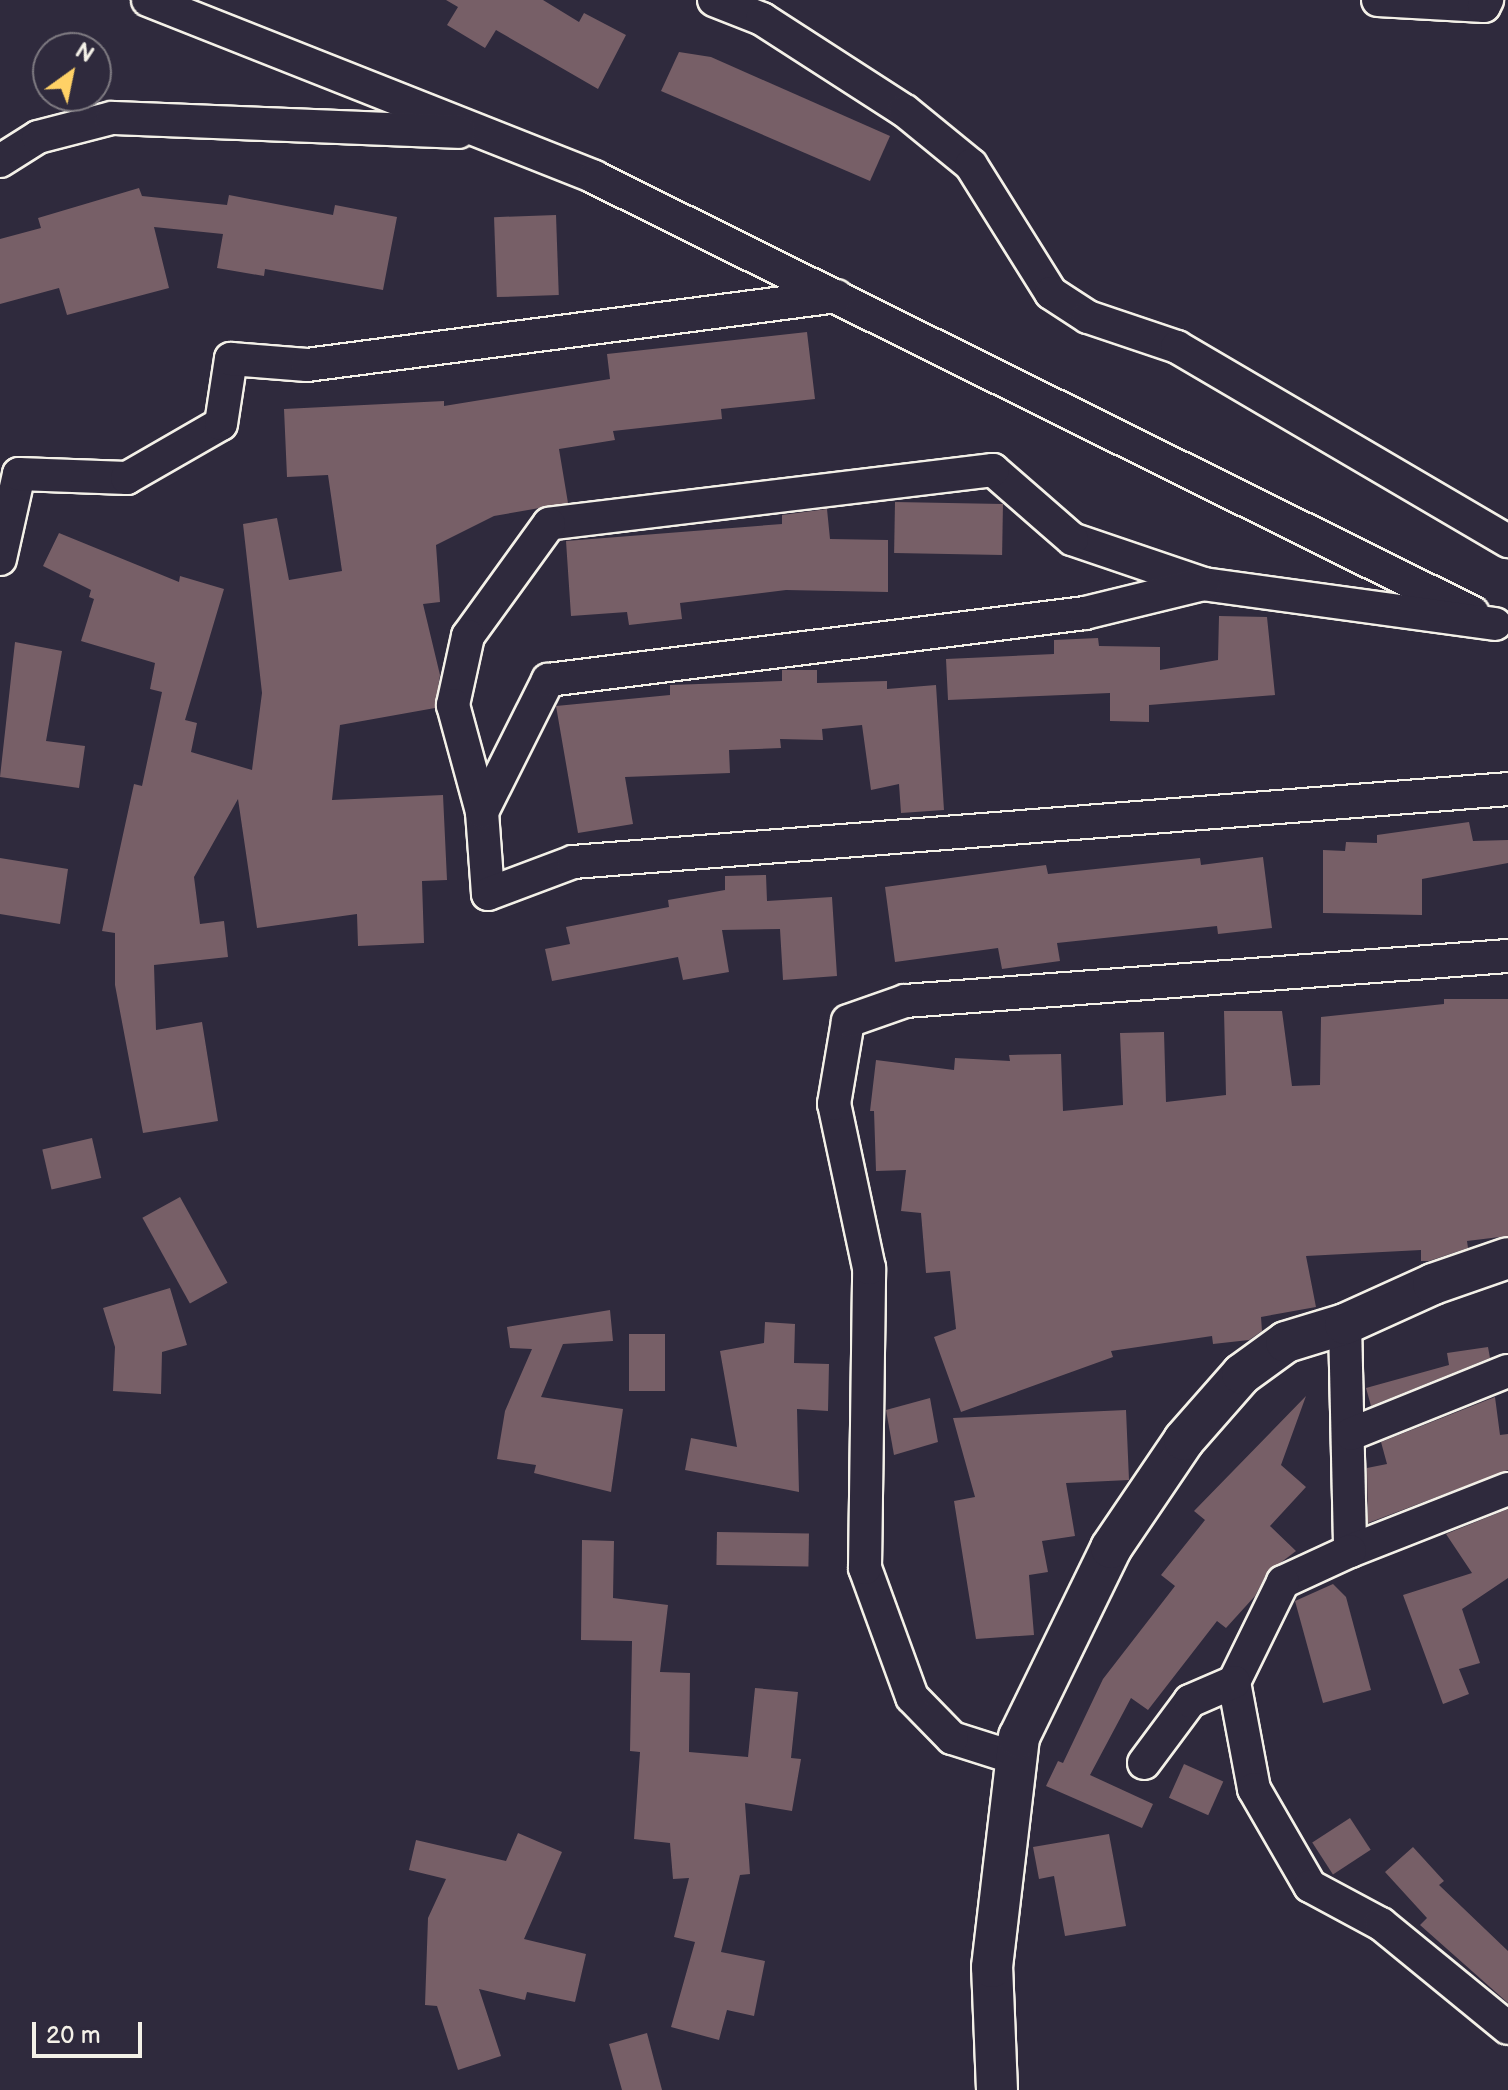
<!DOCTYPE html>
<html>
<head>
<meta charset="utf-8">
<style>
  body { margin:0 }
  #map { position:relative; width:1508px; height:2090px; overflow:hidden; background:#2f2a3d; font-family:"Balsamiq Sans",sans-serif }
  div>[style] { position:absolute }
  .building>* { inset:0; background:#775f67; transform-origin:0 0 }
  .roads { filter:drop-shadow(2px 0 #f4f1e8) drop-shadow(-2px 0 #f4f1e8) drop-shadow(0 2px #f4f1e8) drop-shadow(0 -2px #f4f1e8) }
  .minor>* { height:32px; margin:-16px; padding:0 16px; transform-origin:16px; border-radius:16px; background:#2f2a3d }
  .tertiary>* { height:40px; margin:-20px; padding:0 20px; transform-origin:20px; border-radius:20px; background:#2f2a3d }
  span { translate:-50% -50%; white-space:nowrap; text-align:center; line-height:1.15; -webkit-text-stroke:8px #2f2a3d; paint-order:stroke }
  .north { position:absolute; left:32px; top:32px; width:80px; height:80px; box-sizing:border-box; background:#2f2a3d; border:2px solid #7e7a81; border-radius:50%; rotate:33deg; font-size:22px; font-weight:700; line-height:32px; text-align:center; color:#f4f1e8 }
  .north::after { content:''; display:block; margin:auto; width:28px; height:36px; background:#ffd166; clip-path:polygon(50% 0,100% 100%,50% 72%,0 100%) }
  .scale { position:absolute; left:32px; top:2022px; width:110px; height:36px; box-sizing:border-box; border:4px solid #f4f1e8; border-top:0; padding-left:10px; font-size:24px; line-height:28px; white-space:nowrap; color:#f4f1e8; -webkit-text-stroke:6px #2f2a3d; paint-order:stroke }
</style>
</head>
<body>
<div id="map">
  <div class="building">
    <i style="clip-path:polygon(446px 0,543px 0,579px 22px,584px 13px,626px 35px,598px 89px,496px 30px,485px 48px,447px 25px,458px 7px)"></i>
    <i style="clip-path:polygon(679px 52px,711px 57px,890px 136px,870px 181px,661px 91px)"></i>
    <i style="clip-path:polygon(139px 188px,142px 196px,227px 205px,229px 195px,333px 215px,335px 205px,397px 217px,383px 290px,265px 269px,264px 276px,217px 268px,223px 234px,154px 227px,169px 288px,67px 315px,59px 288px,0 304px,0 239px,41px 228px,38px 218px)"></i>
    <i style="left:556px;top:215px;width:80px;height:62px;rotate:88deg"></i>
    <i style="clip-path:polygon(807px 332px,815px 399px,721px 409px,722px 419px,613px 431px,615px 440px,559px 449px,568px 503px,494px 516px,436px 545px,440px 602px,423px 604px,440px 675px,435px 708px,340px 725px,332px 800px,443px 795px,447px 880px,422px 881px,424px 943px,358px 946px,357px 914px,257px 928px,238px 799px,194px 877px,200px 924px,224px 921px,228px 957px,154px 965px,156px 1030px,202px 1022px,218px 1121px,143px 1133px,115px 985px,115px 933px,102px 931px,134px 784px,142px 786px,162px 692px,150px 689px,155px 663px,81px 641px,94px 599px,89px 597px,91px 590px,43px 566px,59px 533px,179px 582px,180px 576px,224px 589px,185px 720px,197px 723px,191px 752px,252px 770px,262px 693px,243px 524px,277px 518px,289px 580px,342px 571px,328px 475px,287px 477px,284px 409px,444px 401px,444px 406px,610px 379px,607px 354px)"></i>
    <i style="left:895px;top:502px;width:108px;height:51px;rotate:1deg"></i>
    <i style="clip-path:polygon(827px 509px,830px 539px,888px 540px,888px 592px,786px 590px,680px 603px,682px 619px,629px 625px,627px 612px,571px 616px,566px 541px,782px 524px,782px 515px)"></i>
    <i style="clip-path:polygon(1219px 616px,1267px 617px,1275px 695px,1149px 705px,1149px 722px,1110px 721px,1110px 693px,948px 700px,946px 659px,1054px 654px,1054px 640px,1098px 638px,1099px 646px,1160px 647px,1160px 670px,1218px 660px)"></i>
    <i style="clip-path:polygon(15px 642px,62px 651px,46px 741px,85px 746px,79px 788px,0 777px)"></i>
    <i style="clip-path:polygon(782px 670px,817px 670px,817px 683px,887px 681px,887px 689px,936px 685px,944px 810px,901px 813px,899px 784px,871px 790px,862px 725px,822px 729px,823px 740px,780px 739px,781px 748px,729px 750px,730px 773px,625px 777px,633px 824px,578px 833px,556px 706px,670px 695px,670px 685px,782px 681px)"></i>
    <i style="clip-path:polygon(1469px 822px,1473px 841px,1508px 840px,1508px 863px,1422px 879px,1422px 915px,1323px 913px,1323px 850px,1345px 851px,1346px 842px,1377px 843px,1377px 835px)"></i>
    <i style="clip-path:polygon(1263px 857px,1272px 928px,1218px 934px,1217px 926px,1057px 943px,1060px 961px,1002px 969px,998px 948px,895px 962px,885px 887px,1046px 865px,1048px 874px,1200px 858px,1201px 865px)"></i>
    <i style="clip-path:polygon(0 858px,68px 869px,60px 924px,0 914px)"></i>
    <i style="clip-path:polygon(766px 875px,767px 901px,832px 897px,837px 976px,783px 980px,780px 929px,722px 930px,729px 972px,683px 980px,678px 957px,552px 981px,545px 949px,570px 944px,566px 927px,669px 907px,668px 900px,725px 890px,725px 876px)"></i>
    <i style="clip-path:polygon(1444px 999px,1508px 999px,1508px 1236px,1467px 1241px,1468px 1248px,1429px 1261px,1421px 1261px,1421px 1250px,1306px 1256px,1316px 1307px,1261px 1317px,1262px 1331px,1249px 1340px,1213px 1344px,1212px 1336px,1111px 1351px,1113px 1357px,961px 1412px,934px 1337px,956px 1329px,950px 1271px,926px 1273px,921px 1213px,901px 1211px,906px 1170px,876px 1171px,874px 1111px,870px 1111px,876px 1060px,954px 1070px,955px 1058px,1010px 1061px,1009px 1055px,1061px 1054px,1063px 1111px,1123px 1105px,1120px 1033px,1164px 1032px,1166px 1102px,1226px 1095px,1224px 1011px,1282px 1011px,1292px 1086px,1320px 1085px,1321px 1017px,1444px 1004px)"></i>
    <i style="left:92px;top:1138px;width:41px;height:51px;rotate:77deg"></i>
    <i style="left:180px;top:1197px;width:98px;height:43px;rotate:61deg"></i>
    <i style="clip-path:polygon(170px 1288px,187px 1345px,162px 1352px,161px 1394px,113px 1391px,115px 1347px,103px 1308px)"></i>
    <i style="clip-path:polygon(610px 1310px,613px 1341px,563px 1344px,541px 1397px,623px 1409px,611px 1492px,534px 1473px,536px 1465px,497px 1459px,505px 1411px,532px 1349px,510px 1348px,507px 1327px)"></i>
    <i style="clip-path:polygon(765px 1322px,795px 1324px,794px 1363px,829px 1364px,828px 1411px,797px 1409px,799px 1492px,685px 1470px,691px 1438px,737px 1447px,720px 1351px,764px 1343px)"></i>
    <i style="left:629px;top:1334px;width:36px;height:57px"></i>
    <i style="clip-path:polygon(1488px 1347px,1490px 1358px,1371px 1406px,1366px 1388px,1449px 1365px,1447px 1353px)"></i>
    <i style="clip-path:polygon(1306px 1396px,1281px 1465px,1306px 1487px,1270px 1526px,1296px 1551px,1267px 1573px,1255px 1596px,1226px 1628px,1217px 1621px,1148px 1710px,1131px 1698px,1090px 1775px,1153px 1804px,1142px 1828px,1046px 1786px,1058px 1761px,1063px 1763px,1103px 1679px,1175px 1586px,1161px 1575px,1205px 1520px,1194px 1511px)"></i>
    <i style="clip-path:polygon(1495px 1397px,1500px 1435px,1508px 1434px,1508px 1470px,1368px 1523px,1367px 1468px,1387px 1464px,1381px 1442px)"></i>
    <i style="clip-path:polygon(930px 1398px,938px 1442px,894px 1455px,886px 1410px)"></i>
    <i style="clip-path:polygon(1126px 1410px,1129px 1480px,1066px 1483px,1075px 1536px,1042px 1541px,1048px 1572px,1029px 1575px,1034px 1635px,976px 1639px,954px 1501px,975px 1497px,953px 1418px)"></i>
    <i style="clip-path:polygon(1508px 1509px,1508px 1578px,1462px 1609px,1480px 1663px,1459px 1669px,1469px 1694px,1443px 1704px,1403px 1595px,1472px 1573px,1446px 1534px)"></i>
    <i style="left:717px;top:1532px;width:92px;height:33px;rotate:1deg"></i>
    <i style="clip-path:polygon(582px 1540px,614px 1541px,613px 1598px,668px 1605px,660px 1672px,690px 1673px,689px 1752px,748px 1757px,755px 1688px,798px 1692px,791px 1758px,801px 1759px,792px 1811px,745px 1803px,750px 1874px,740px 1875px,721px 1952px,765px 1961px,754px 2016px,727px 2010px,719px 2040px,671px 2027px,695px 1942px,674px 1937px,689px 1878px,673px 1879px,670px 1843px,634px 1839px,640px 1752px,630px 1751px,632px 1641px,581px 1640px)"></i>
    <i style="clip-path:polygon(1333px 1584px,1346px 1597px,1371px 1690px,1323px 1703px,1295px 1601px)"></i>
    <i style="left:1184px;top:1764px;width:43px;height:37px;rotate:24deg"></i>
    <i style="left:1350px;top:1818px;width:38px;height:45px;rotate:57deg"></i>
    <i style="clip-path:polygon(518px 1833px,562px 1852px,524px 1939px,586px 1954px,575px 2002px,527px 1992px,525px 2000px,479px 1989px,501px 2056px,458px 2070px,437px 2006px,425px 2005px,428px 1918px,446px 1879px,409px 1870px,416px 1840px,506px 1861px)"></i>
    <i style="clip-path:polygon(1109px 1834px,1126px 1926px,1065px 1936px,1054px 1876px,1039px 1879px,1033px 1847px)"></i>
    <i style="clip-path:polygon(1413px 1847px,1444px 1881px,1439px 1885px,1508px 1951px,1508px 2003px,1420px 1925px,1427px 1918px,1385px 1872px)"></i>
    <i style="clip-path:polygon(647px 2033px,662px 2090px,622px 2090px,609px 2044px)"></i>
  </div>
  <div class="roads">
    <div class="minor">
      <i style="left:148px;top:0;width:480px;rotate:21.6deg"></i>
      <i style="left:594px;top:177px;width:981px;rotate:26.38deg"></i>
      <i style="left:714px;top:0;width:52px;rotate:21.6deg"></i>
      <i style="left:762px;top:19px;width:170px;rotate:32.8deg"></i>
      <i style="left:905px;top:111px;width:85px;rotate:39.3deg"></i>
      <i style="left:971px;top:165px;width:151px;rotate:58deg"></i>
      <i style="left:1051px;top:293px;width:44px;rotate:33deg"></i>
      <i style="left:1088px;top:317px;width:94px;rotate:18.6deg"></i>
      <i style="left:1177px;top:347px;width:384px;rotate:30.4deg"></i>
      <i style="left:1378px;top:0;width:106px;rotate:3.2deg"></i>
      <i style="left:1484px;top:6px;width:7px;rotate:-63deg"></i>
      <i style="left:0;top:161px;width:45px;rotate:-32.3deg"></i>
      <i style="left:38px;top:137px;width:76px;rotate:-14.4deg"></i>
      <i style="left:112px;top:118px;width:347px;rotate:2.3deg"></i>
      <i style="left:0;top:559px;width:87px;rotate:-77.4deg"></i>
      <i style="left:19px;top:474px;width:108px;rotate:2.1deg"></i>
      <i style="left:127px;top:478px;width:108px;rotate:-29.9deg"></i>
      <i style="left:221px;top:424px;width:66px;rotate:-81.3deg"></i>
      <i style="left:231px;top:359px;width:76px;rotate:4.5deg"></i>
      <i style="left:307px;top:365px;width:534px;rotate:-7.42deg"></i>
      <i style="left:1495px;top:624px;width:294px;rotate:-172.2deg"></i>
      <i style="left:1204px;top:584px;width:139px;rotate:-161.2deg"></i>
      <i style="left:1072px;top:539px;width:105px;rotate:-138.9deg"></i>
      <i style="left:993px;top:470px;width:447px;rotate:173.1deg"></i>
      <i style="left:549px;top:524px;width:138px;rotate:125.9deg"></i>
      <i style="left:468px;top:636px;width:71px;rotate:102.3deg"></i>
      <i style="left:453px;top:705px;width:111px;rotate:74.8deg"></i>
      <i style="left:482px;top:812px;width:82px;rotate:85.8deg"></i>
      <i style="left:488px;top:894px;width:91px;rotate:-20.6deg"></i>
      <i style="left:573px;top:862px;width:938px;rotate:-4.46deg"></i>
      <i style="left:482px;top:812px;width:148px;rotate:-63.4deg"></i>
      <i style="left:548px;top:680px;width:541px;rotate:-7.11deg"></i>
      <i style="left:1085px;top:613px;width:122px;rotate:-13.7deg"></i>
      <i style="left:1345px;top:1324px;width:227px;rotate:88.7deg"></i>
      <i style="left:1350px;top:1551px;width:170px;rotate:-21.4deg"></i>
      <i style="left:1351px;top:1434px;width:169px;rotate:-21.9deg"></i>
      <i style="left:1350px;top:1551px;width:74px;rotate:155.2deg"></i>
      <i style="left:1283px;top:1582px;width:111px;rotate:116.1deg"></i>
      <i style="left:1234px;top:1682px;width:109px;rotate:79.4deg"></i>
      <i style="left:1254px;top:1789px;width:112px;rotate:60deg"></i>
      <i style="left:1310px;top:1886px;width:81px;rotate:28.2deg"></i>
      <i style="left:1381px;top:1924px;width:164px;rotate:39.3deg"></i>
      <i style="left:1015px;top:1758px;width:66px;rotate:-162.4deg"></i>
      <i style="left:952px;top:1738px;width:57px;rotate:-134.3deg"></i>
      <i style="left:912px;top:1697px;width:137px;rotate:-110deg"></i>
      <i style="left:865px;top:1568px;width:300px;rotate:-89.2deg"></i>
      <i style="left:869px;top:1268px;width:168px;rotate:-102deg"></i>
      <i style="left:834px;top:1104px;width:84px;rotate:-80.4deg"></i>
      <i style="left:848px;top:1021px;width:60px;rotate:-19.3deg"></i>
      <i style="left:905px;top:1001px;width:605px;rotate:-4.27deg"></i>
      <i style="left:1144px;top:1763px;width:77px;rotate:-53.4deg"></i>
      <i style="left:1190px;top:1701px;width:48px;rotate:-23.4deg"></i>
    </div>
    <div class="tertiary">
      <i style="left:997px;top:2090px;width:123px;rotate:-92.3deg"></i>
      <i style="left:992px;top:1967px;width:232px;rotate:-83.3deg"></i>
      <i style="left:1019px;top:1737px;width:210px;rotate:-64deg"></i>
      <i style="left:1111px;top:1548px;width:130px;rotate:-55.9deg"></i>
      <i style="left:1184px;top:1440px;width:88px;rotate:-48.7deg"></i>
      <i style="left:1242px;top:1374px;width:54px;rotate:-36deg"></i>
      <i style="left:1286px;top:1342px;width:62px;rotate:-17deg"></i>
      <i style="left:1345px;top:1324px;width:97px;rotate:-24.4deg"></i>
      <i style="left:1433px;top:1284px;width:79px;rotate:-19.1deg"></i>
    </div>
  </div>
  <div class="north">N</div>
  <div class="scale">20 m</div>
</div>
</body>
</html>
